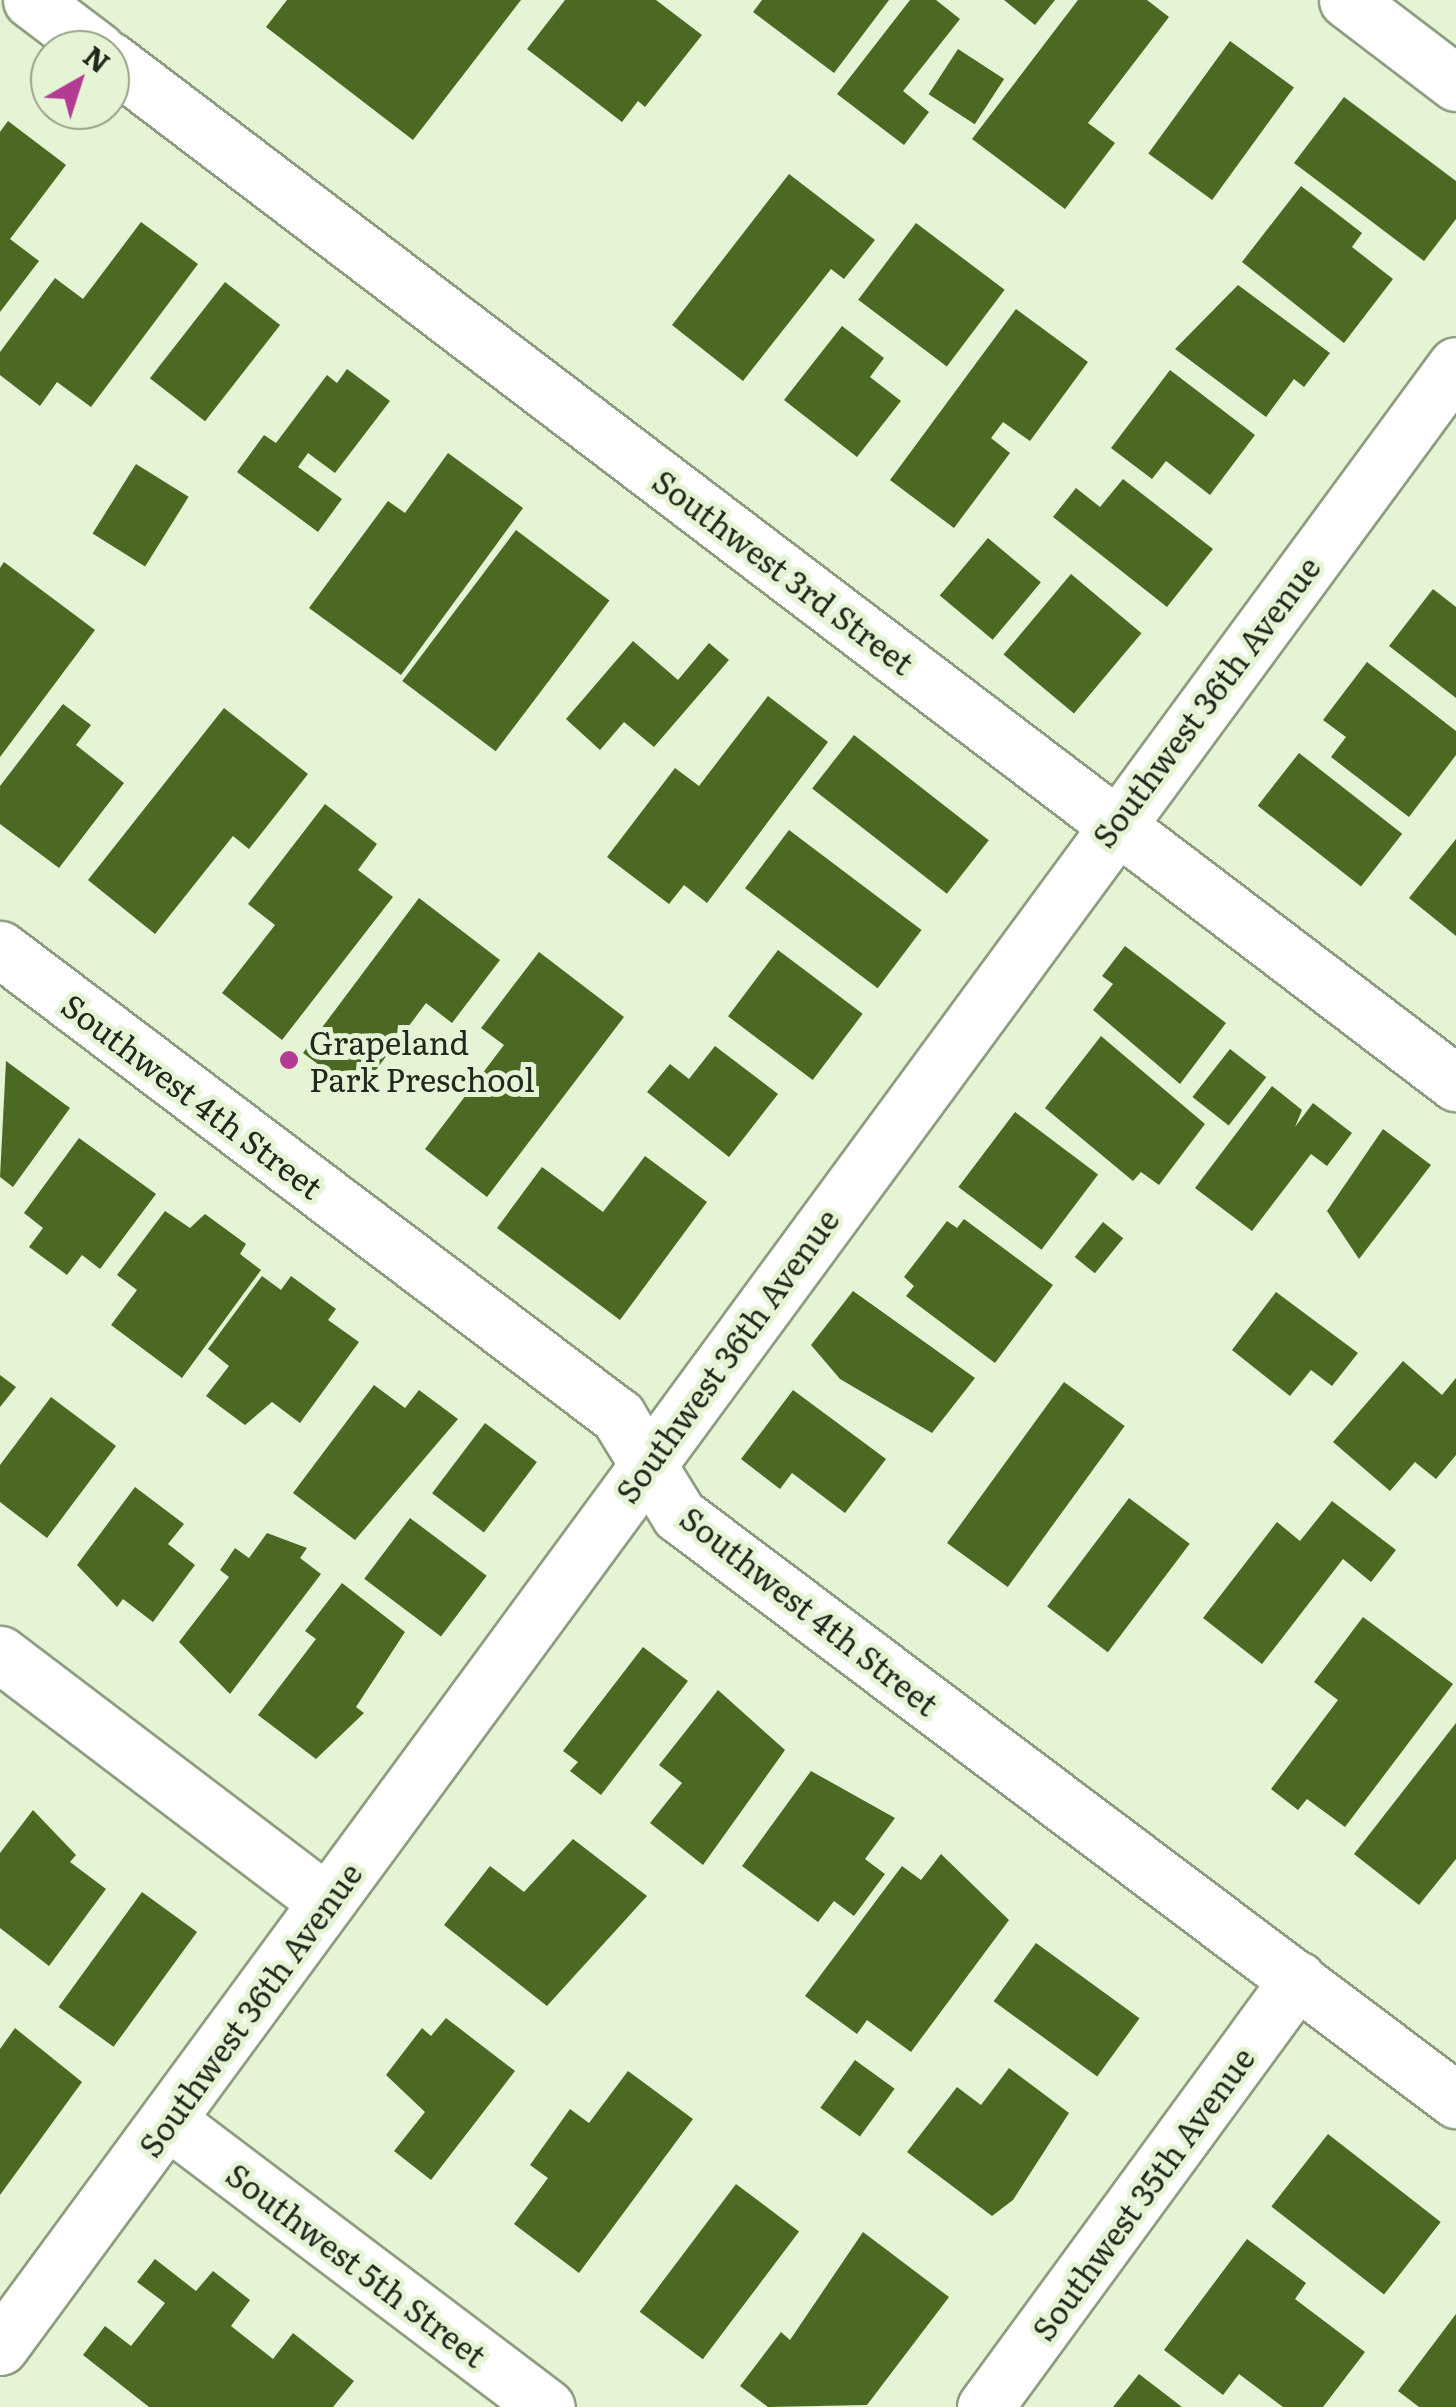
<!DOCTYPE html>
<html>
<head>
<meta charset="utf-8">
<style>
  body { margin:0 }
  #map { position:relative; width:1456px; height:2407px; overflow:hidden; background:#e4f4d5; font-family:Literata,serif }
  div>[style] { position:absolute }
  .building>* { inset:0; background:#4b6923; transform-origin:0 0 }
  .roads { filter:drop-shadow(2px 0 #8e9d80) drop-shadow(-2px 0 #8e9d80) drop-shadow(0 2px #8e9d80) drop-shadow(0 -2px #8e9d80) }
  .minor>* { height:55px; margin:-27.5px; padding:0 27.5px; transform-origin:27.5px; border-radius:27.5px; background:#fff }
  .dots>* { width:28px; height:28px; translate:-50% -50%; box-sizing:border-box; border:5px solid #e4f4d5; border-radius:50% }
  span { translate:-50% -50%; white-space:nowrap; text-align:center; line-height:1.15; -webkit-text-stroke:10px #e4f4d5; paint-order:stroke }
  .street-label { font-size:32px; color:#22281d }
  .poi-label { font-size:32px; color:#22281d }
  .left { translate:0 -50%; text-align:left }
  .north { position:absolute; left:30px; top:30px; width:100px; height:100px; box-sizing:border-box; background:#e4f4d5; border:2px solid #96a28b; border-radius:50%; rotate:39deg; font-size:28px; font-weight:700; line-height:40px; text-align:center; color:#22281d }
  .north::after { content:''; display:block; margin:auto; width:35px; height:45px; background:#b33c92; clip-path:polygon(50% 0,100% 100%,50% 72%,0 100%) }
</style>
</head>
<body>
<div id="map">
  <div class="building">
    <i style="clip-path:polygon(287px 0,521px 0,413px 140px,266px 27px)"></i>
    <i style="clip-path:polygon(565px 0,656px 0,702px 35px,645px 107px,638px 101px,622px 122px,527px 49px)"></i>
    <i style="clip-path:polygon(762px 0,889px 0,834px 73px,753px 12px)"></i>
    <i style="clip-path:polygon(910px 0,936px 0,960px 19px,903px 91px,929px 112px,904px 145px,837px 94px)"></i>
    <i style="clip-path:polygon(1004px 0,1055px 0,1035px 25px)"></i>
    <i style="clip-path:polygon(1078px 0,1147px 0,1169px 17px,1088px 123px,1115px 143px,1065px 209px,972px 139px)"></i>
    <i style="left:1230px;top:41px;width:79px;height:139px;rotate:36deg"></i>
    <i style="left:958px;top:49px;width:55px;height:54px;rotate:33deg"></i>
    <i style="clip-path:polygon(1344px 97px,1456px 181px,1456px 219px,1424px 261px,1294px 163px)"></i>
    <i style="clip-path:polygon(8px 121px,66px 165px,10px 239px,39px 261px,0 312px,0 132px)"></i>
    <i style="clip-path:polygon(789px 174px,875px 240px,844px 279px,831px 269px,743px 381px,672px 325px)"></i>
    <i style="clip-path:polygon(1301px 186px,1362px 233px,1352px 247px,1393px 279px,1344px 343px,1242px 262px)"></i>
    <i style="clip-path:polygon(141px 222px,198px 264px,91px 407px,57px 382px,40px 406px,0 375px,0 352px,55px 278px,83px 299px)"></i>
    <i style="left:916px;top:223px;width:111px;height:96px;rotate:37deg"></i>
    <i style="left:225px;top:282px;width:70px;height:122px;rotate:38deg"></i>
    <i style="clip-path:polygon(1238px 285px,1330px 353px,1304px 387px,1294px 379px,1266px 417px,1175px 349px)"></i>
    <i style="clip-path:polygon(1016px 309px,1088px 362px,1030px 441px,1003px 422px,991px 438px,1010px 453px,954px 528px,890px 480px)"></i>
    <i style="clip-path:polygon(842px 326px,884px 358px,870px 377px,901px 401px,857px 457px,784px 400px)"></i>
    <i style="clip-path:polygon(347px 369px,390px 401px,335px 473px,308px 453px,298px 467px,342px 499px,318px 532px,237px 472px,264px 435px,276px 443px,327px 375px,337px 383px)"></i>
    <i style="clip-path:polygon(1170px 370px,1255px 435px,1210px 495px,1166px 461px,1152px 479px,1111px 448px)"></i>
    <i style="clip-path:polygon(448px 453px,523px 508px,401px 675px,309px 608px,388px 501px,405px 513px)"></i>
    <i style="left:136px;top:464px;width:62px;height:82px;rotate:32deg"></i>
    <i style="clip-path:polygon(1123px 479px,1213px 549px,1167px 607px,1053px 517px,1076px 488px,1100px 507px)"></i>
    <i style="left:516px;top:530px;width:117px;height:189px;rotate:37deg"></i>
    <i style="left:988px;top:538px;width:69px;height:75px;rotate:40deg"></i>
    <i style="clip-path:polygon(4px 562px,95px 630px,0 757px,0 568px)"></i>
    <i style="left:1071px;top:574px;width:92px;height:105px;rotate:40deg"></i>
    <i style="clip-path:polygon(1433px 589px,1456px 607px,1456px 698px,1389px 646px)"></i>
    <i style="clip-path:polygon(633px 641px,678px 680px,709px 643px,729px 660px,654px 747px,624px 722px,600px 750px,566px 719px)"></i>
    <i style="clip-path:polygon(1367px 662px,1456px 731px,1456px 755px,1409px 817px,1331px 757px,1346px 737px,1323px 720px)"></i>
    <i style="clip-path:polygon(768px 696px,828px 742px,707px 903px,684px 885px,669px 904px,607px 857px,675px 768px,699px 786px)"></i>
    <i style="clip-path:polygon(63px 704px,91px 725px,76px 745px,124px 783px,59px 868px,0 824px,0 786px)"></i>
    <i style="clip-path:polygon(224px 708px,308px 774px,249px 849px,233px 836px,155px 934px,88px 880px)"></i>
    <i style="left:854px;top:735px;width:171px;height:68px;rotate:38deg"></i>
    <i style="left:1299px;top:753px;width:131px;height:67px;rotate:38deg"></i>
    <i style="clip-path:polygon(325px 804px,377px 844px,358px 870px,393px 897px,282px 1040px,222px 993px,275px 925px,248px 904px)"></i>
    <i style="left:789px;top:830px;width:166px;height:73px;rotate:37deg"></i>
    <i style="clip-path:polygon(1456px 839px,1456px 936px,1409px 898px)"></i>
    <i style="clip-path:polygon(419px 898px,500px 960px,452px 1023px,426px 1003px,358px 1094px,303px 1053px)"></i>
    <i style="clip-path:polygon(1125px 946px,1226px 1023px,1180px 1084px,1093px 1010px,1113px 984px,1102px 976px)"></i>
    <i style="left:778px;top:950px;width:106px;height:83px;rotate:37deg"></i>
    <i style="clip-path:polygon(539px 952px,624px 1017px,487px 1197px,425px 1149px,504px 1045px,481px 1028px)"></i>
    <i style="clip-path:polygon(1101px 1036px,1205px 1124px,1159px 1185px,1141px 1172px,1133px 1181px,1045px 1108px)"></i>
    <i style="clip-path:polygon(715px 1046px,778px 1094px,729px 1157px,647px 1092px,670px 1064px,689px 1079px)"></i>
    <i style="left:1230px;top:1049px;width:46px;height:61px;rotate:38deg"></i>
    <i style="clip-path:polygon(6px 1061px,70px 1108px,13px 1187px,0 1177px)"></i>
    <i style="clip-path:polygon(1272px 1086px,1302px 1110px,1295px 1127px,1313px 1103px,1352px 1133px,1327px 1166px,1311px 1154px,1252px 1231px,1195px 1188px)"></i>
    <i style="left:1015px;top:1112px;width:104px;height:94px;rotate:37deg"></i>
    <i style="clip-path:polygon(1383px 1129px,1431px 1165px,1359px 1259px,1327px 1211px)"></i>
    <i style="clip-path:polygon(79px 1138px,156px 1194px,100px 1269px,82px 1255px,67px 1275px,29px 1247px,43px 1228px,24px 1213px)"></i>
    <i style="clip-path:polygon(645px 1156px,707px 1202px,620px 1320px,497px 1228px,542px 1167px,603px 1212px)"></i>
    <i style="clip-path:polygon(165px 1211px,190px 1228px,205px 1214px,246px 1244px,240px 1254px,261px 1270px,182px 1378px,111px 1325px,137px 1290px,117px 1275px)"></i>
    <i style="clip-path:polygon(964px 1219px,1053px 1285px,995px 1363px,906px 1296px,914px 1286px,904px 1277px,947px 1221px,957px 1228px)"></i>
    <i style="left:1103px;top:1222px;width:26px;height:45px;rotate:39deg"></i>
    <i style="clip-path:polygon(262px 1276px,281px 1290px,291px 1276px,336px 1309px,328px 1320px,359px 1342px,300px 1423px,272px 1402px,245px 1425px,206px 1396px,229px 1366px,208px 1349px)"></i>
    <i style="clip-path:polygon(853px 1291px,975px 1378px,932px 1433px,840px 1379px,811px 1345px)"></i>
    <i style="clip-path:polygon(1276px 1292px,1358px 1353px,1332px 1386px,1311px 1370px,1290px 1396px,1232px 1350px)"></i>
    <i style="clip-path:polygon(1403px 1361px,1442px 1395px,1456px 1378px,1456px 1455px,1436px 1479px,1415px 1462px,1390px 1491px,1333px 1442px)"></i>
    <i style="clip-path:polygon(0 1375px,16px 1387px,0 1407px)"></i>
    <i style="left:1064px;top:1382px;width:75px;height:199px;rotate:36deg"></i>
    <i style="clip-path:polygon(374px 1385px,405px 1408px,419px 1390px,458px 1419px,355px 1540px,293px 1493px)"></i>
    <i style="clip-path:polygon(793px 1390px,886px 1459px,845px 1513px,792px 1473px,780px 1489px,741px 1459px)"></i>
    <i style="clip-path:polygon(51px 1397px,116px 1446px,47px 1538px,0 1502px,0 1465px)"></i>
    <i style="left:485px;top:1423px;width:65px;height:88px;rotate:37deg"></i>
    <i style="clip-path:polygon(135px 1487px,184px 1524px,168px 1544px,195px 1565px,153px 1622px,123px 1599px,117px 1607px,77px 1565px)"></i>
    <i style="left:1129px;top:1498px;width:76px;height:136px;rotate:37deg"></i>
    <i style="clip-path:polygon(1332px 1501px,1396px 1550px,1371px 1582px,1343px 1559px,1262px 1664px,1203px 1618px,1277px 1522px,1300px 1541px)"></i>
    <i style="left:410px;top:1518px;width:96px;height:76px;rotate:37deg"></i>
    <i style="clip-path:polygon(267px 1533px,307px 1548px,300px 1558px,321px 1574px,230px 1694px,179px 1642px,229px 1577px,220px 1570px,235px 1548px,249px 1558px)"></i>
    <i style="clip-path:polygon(342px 1583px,405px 1632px,356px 1707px,364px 1713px,316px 1759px,258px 1715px,316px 1639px,305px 1631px)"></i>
    <i style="clip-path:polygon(1363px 1617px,1453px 1684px,1345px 1827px,1307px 1799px,1298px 1810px,1271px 1789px,1338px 1700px,1314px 1682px)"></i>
    <i style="clip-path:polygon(643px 1647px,688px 1681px,601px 1795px,570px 1771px,578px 1762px,563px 1751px)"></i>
    <i style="clip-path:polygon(718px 1690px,785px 1750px,703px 1865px,650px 1823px,682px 1783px,659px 1765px)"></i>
    <i style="clip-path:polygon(1456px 1723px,1456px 1859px,1419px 1905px,1354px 1854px)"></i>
    <i style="clip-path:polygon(811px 1771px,895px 1818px,865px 1859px,885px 1874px,854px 1916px,834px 1901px,818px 1922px,742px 1866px)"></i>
    <i style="clip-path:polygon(33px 1810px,76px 1855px,70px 1862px,106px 1889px,49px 1966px,0 1928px,0 1853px)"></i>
    <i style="clip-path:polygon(573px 1839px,647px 1896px,547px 2006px,444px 1925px,490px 1866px,524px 1892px)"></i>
    <i style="clip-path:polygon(941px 1854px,1009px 1920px,911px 2052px,867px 2020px,857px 2034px,805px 1996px,902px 1866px,921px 1880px)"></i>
    <i style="left:142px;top:1892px;width:68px;height:142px;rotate:36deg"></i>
    <i style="left:1036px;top:1943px;width:128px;height:72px;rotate:36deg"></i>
    <i style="clip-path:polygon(446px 2018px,515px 2071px,431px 2180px,394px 2151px,425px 2112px,386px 2075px,422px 2028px,431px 2036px)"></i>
    <i style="clip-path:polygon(15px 2028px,82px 2082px,0 2195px,0 2049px)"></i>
    <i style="left:855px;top:2060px;width:49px;height:59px;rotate:36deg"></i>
    <i style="clip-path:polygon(1009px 2068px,1069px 2113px,1013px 2200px,992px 2216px,907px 2152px,957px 2087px,981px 2105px)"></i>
    <i style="clip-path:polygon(628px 2071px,693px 2119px,579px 2273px,514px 2224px,548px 2178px,530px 2165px,570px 2109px,589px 2123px)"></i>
    <i style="left:1328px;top:2134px;width:143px;height:92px;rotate:38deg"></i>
    <i style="left:736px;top:2184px;width:79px;height:160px;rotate:37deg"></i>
    <i style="clip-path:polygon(863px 2232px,949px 2297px,867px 2405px,768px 2407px,740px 2386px,781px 2332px,790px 2340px)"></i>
    <i style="clip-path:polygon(1247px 2239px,1306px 2283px,1295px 2299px,1365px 2352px,1323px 2407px,1283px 2407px,1239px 2374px,1223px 2395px,1164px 2350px)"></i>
    <i style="clip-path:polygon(155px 2259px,196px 2291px,213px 2271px,250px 2300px,231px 2326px,273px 2359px,293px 2333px,354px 2381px,333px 2407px,149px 2407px,83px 2355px,105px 2326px,131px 2346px,165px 2303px,137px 2282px)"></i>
    <i style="clip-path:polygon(1456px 2314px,1456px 2407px,1419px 2407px,1398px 2391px)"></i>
    <i style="clip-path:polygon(1139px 2374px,1182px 2407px,1113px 2407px)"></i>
  </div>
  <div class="roads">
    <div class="minor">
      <i style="left:31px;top:0;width:83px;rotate:37.1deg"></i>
      <i style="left:1347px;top:0;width:137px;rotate:37.3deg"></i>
      <i style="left:110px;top:60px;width:1691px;rotate:37.24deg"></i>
      <i style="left:0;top:949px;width:775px;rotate:37.08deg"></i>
      <i style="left:618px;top:1416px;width:116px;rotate:58.4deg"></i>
      <i style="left:679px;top:1515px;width:973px;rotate:36.98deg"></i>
      <i style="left:0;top:1654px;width:410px;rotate:37.2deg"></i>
      <i style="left:167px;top:2120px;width:476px;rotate:37.1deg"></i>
      <i style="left:0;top:2347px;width:2459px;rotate:-53.7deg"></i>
      <i style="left:985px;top:2407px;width:530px;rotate:-53.82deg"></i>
    </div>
  </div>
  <div class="dots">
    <i style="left:289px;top:1060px;background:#b33c92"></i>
  </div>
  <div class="street-label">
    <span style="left:784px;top:571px;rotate:37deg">Southwest 3rd Street</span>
    <span style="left:1205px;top:701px;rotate:-53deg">Southwest 36th Avenue</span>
    <span style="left:193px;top:1095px;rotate:37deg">Southwest 4th Street</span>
    <span style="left:726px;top:1355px;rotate:-54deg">Southwest 36th Avenue</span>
    <span style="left:810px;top:1610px;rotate:38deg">Southwest 4th Street</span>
    <span style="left:249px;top:2009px;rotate:-54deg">Southwest 36th Avenue</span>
    <span style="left:1142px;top:2193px;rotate:-54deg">Southwest 35th Avenue</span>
    <span style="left:357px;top:2264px;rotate:37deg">Southwest 5th Street</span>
  </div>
  <div class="poi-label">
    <span class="left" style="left:309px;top:1060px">Grapeland<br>Park Preschool</span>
  </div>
  <div class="north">N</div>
</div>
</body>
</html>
